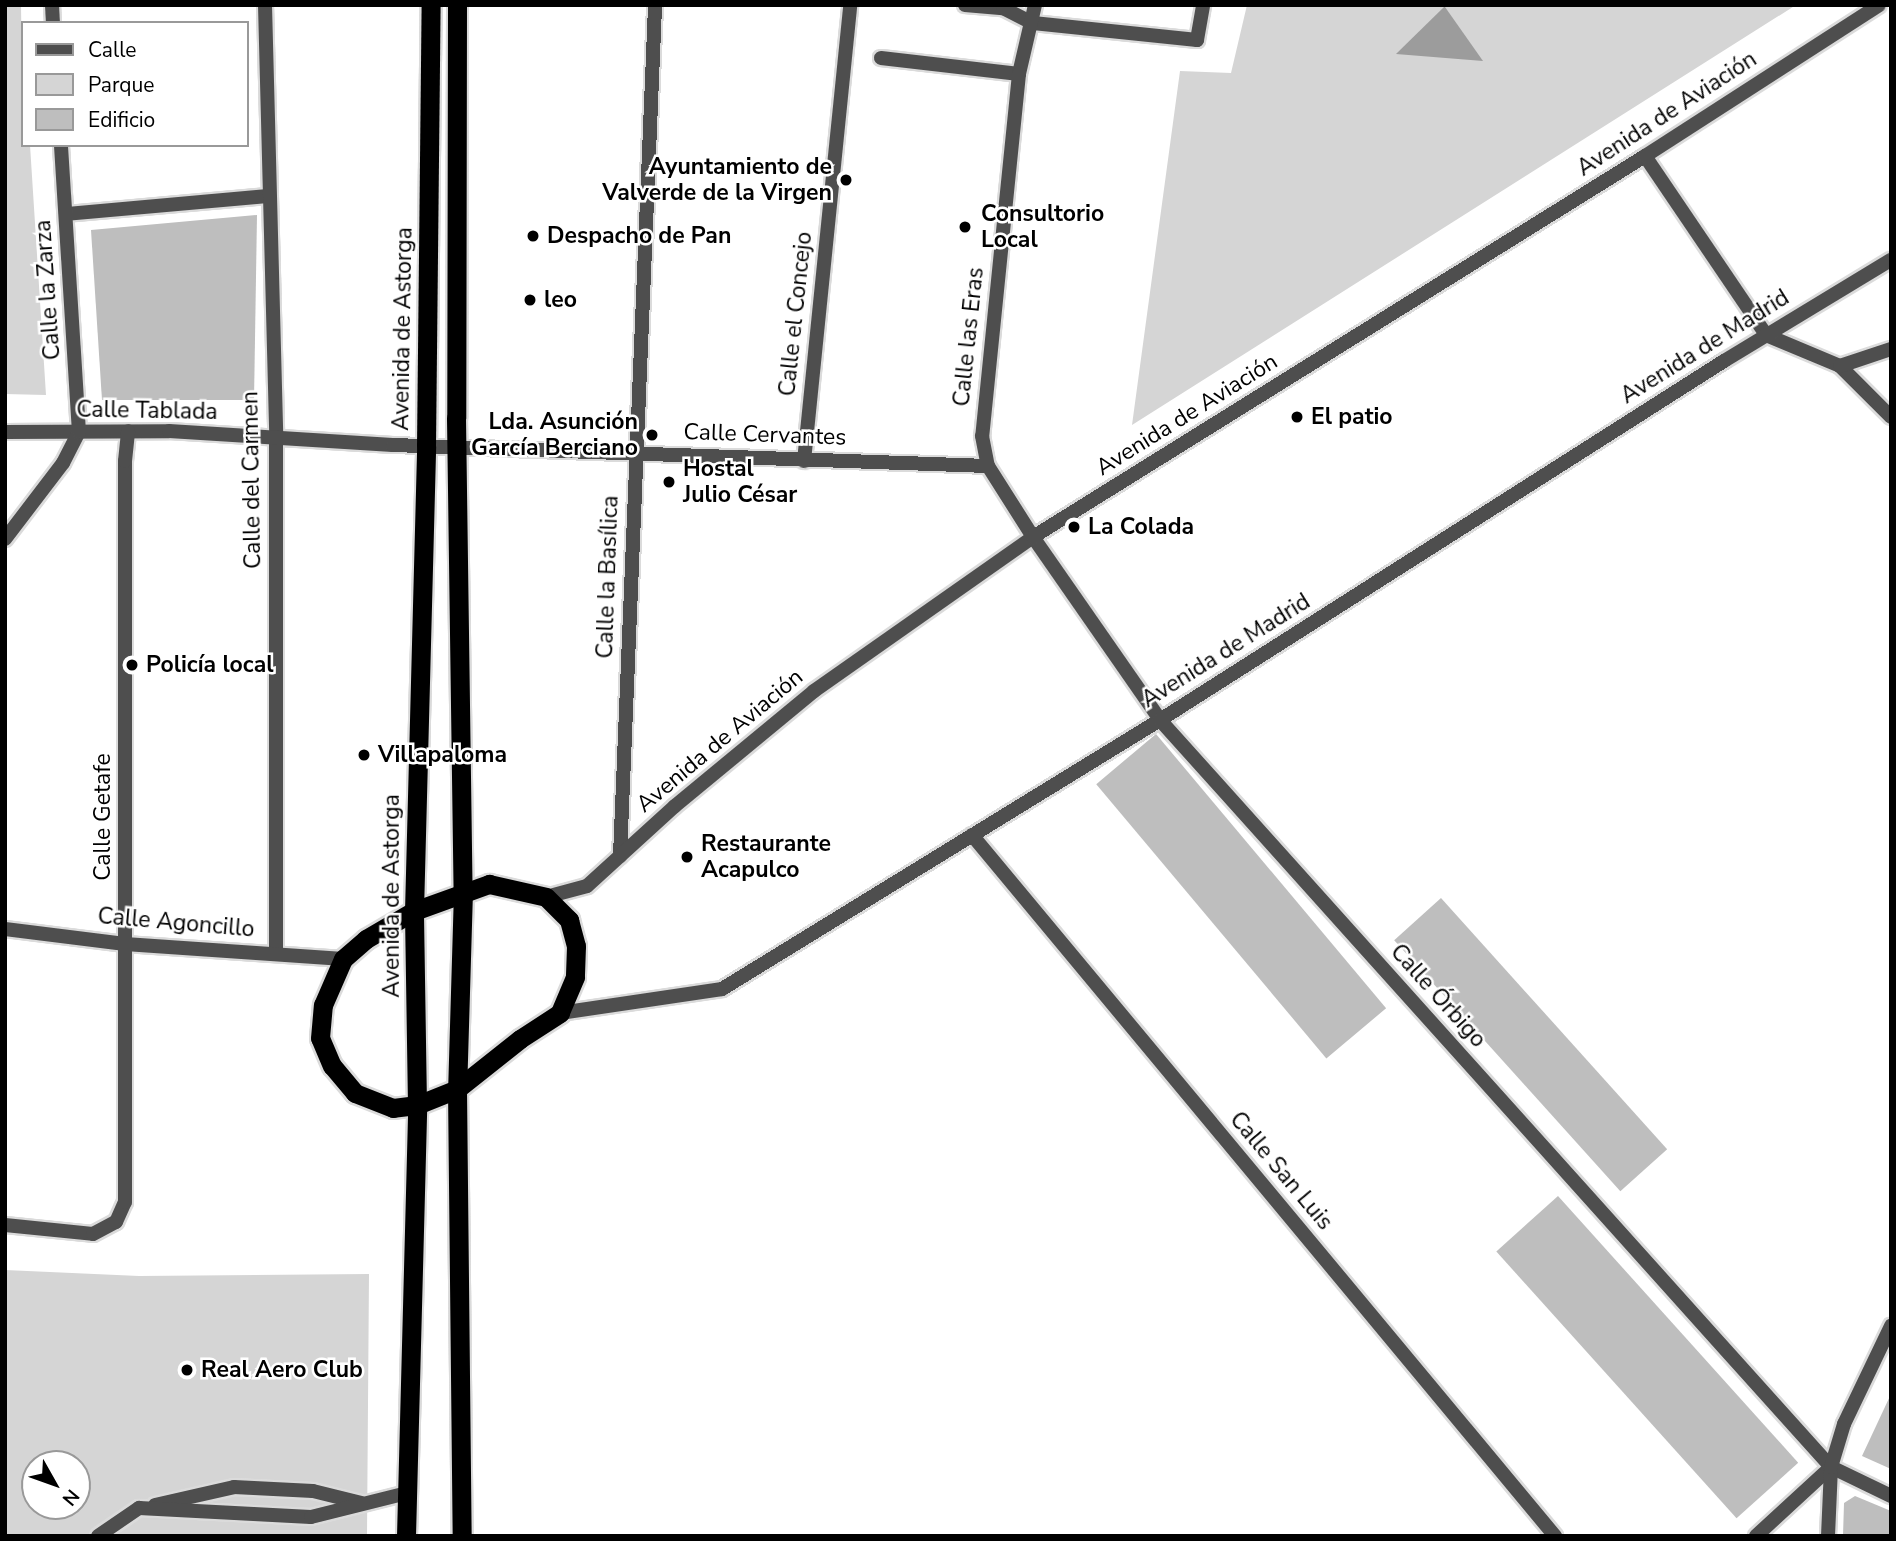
<!DOCTYPE html>
<html>
<head>
<meta charset="utf-8">
<style>
  body { margin:0 }
  #map { position:relative; width:1896px; height:1541px; overflow:hidden; background:#fff; font-family:"Nunito Sans",sans-serif }
  div>[style] { position:absolute }
  .green>* { inset:0; background:#d5d5d5 }
  .water>* { inset:0; background:#9c9c9c }
  .building>* { inset:0; background:#bebebe; transform-origin:0 0 }
  .roads { filter:drop-shadow(2px 0 #dbdbdb) drop-shadow(-2px 0 #dbdbdb) drop-shadow(0 2px #dbdbdb) drop-shadow(0 -2px #dbdbdb) }
  .service>* { height:14px; margin:-7px; padding:0 7px; transform-origin:7px; border-radius:7px; background:#4e4e4e }
  .pedestrian>* { height:14px; margin:-7px; padding:0 7px; transform-origin:7px; border-radius:7px; background:#4e4e4e }
  .minor>* { height:14px; margin:-7px; padding:0 7px; transform-origin:7px; border-radius:7px; background:#4e4e4e }
  .trunk>* { height:19px; margin:-9.5px; padding:0 9.5px; transform-origin:9.5px; border-radius:9.5px; background:#000 }
  .dots>* { width:19px; height:19px; translate:-50% -50%; box-sizing:border-box; border:4px solid #fff; border-radius:50% }
  span { translate:-50% -50%; white-space:nowrap; text-align:center; line-height:1.15; -webkit-text-stroke:5px #fff; paint-order:stroke }
  .street-label { font-size:23px; color:#000 }
  .poi-label { font-size:23px; color:#000; font-weight:700 }
  .right { translate:-100% -50%; text-align:right }
  .left { translate:0 -50%; text-align:left }
  .frame { position:absolute; inset:0; border:7px solid #000; pointer-events:none }
  .legend { position:absolute; left:21px; top:21px; width:228px; height:126px; box-sizing:border-box; background:#fff; border:2px solid #999; margin:0; padding:9px 12px; list-style:none; font-size:21px; color:#000 }
  .legend li { display:flex; align-items:center; gap:14px; height:35px }
  .legend b { width:35px; border:2px solid #999 }
  .north { position:absolute; left:21px; top:1450px; width:70px; height:70px; box-sizing:border-box; background:#fff; border:2px solid #999; border-radius:50%; rotate:130deg; font-size:19px; font-weight:700; line-height:28px; text-align:center; color:#000 }
  .north::after { content:''; display:block; margin:auto; width:24px; height:32px; background:#000; clip-path:polygon(50% 0,100% 100%,50% 72%,0 100%) }
</style>
</head>
<body>
<div id="map">
  <div class="green">
    <i style="clip-path:polygon(5px 5px,21px 5px,23px 145px,30px 145px,46px 395px,5px 394px)"></i>
    <i style="clip-path:polygon(1247px 5px,1796px 5px,1132px 425px,1180px 71px,1231px 73px)"></i>
    <i style="clip-path:polygon(evenodd,5px 1270px,139px 1276px,369px 1274px,367px 1536px,5px 1536px,5px 1270px,35px 1464px,77px 1464px,77px 1506px,35px 1506px,35px 1464px)"></i>
  </div>
  <div class="water">
    <i style="clip-path:polygon(1445px 7px,1483px 61px,1396px 54px,1444px 7px)"></i>
  </div>
  <div class="building">
    <i style="clip-path:polygon(257px 215px,254px 400px,102px 400px,91px 230px)"></i>
    <i style="left:1156px;top:734px;width:358px;height:78px;rotate:50deg"></i>
    <i style="left:1441px;top:898px;width:338px;height:63px;rotate:48deg"></i>
    <i style="left:1558px;top:1196px;width:359px;height:83px;rotate:48deg"></i>
    <i style="clip-path:polygon(1891px 1394px,1891px 1469px,1862px 1456px)"></i>
    <i style="clip-path:polygon(1855px 1496px,1891px 1511px,1891px 1536px,1843px 1536px,1844px 1503px)"></i>
  </div>
  <div class="roads">
    <div class="service">
      <i style="left:881px;top:58px;width:139px;rotate:6.6deg"></i>
      <i style="left:155px;top:1505px;width:81px;rotate:-12.8deg"></i>
      <i style="left:234px;top:1487px;width:79px;rotate:2.9deg"></i>
      <i style="left:313px;top:1491px;width:50px;rotate:13.8deg"></i>
      <i style="left:98px;top:1536px;width:50px;rotate:-34.3deg"></i>
      <i style="left:139px;top:1508px;width:172px;rotate:3deg"></i>
      <i style="left:311px;top:1517px;width:99px;rotate:-14deg"></i>
    </div>
    <div class="pedestrian">
      <i style="left:66px;top:214px;width:204px;rotate:-5.1deg"></i>
    </div>
    <div class="minor">
      <i style="left:52px;top:5px;width:18px;rotate:87deg"></i>
      <i style="left:265px;top:5px;width:432px;rotate:88.5deg"></i>
      <i style="left:276px;top:437px;width:517px;rotate:90deg"></i>
      <i style="left:965px;top:5px;width:38px;rotate:5deg"></i>
      <i style="left:1003px;top:8px;width:34px;rotate:27deg"></i>
      <i style="left:1033px;top:23px;width:165px;rotate:5.9deg"></i>
      <i style="left:1197px;top:40px;width:36px;rotate:-80deg"></i>
      <i style="left:1035px;top:5px;width:71px;rotate:103.1deg"></i>
      <i style="left:1019px;top:74px;width:364px;rotate:95.8deg"></i>
      <i style="left:982px;top:436px;width:31px;rotate:79deg"></i>
      <i style="left:988px;top:466px;width:84px;rotate:57.6deg"></i>
      <i style="left:1033px;top:537px;width:223px;rotate:55.2deg"></i>
      <i style="left:1160px;top:720px;width:1004px;rotate:48.07deg"></i>
      <i style="left:1831px;top:1467px;width:67px;rotate:25.8deg"></i>
      <i style="left:1645px;top:156px;width:216px;rotate:55.9deg"></i>
      <i style="left:1766px;top:335px;width:80px;rotate:22.7deg"></i>
      <i style="left:1840px;top:366px;width:72px;rotate:45deg"></i>
      <i style="left:1840px;top:366px;width:54px;rotate:-18.4deg"></i>
      <i style="left:5px;top:432px;width:164px;rotate:-0.3deg"></i>
      <i style="left:169px;top:431px;width:224px;rotate:3.6deg"></i>
      <i style="left:393px;top:445px;width:595px;rotate:2.02deg"></i>
      <i style="left:804px;top:461px;width:458px;rotate:-84.2deg"></i>
      <i style="left:5px;top:539px;width:96px;rotate:-52.7deg"></i>
      <i style="left:63px;top:463px;width:35px;rotate:-63deg"></i>
      <i style="left:79px;top:432px;width:288px;rotate:-93.6deg"></i>
      <i style="left:972px;top:835px;width:912px;rotate:50.25deg"></i>
      <i style="left:620px;top:856px;width:852px;rotate:-87.64deg"></i>
      <i style="left:546px;top:897px;width:42px;rotate:-15deg"></i>
      <i style="left:587px;top:886px;width:119px;rotate:-42.3deg"></i>
      <i style="left:675px;top:806px;width:180px;rotate:-39.6deg"></i>
      <i style="left:814px;top:691px;width:268px;rotate:-35.1deg"></i>
      <i style="left:1033px;top:537px;width:721px;rotate:-31.9deg"></i>
      <i style="left:1645px;top:156px;width:278px;rotate:-32.8deg"></i>
      <i style="left:5px;top:929px;width:121px;rotate:7.1deg"></i>
      <i style="left:125px;top:944px;width:219px;rotate:3.9deg"></i>
      <i style="left:560px;top:1013px;width:164px;rotate:-8.4deg"></i>
      <i style="left:722px;top:989px;width:514px;rotate:-31.56deg"></i>
      <i style="left:1160px;top:720px;width:669px;rotate:-32.48deg"></i>
      <i style="left:1724px;top:361px;width:195px;rotate:-31.2deg"></i>
      <i style="left:5px;top:1225px;width:88px;rotate:5.8deg"></i>
      <i style="left:93px;top:1234px;width:26px;rotate:-28deg"></i>
      <i style="left:116px;top:1222px;width:22px;rotate:-66deg"></i>
      <i style="left:125px;top:1202px;width:741px;rotate:-90deg"></i>
      <i style="left:125px;top:461px;width:30px;rotate:-84deg"></i>
      <i style="left:1756px;top:1536px;width:102px;rotate:-42.6deg"></i>
      <i style="left:1828px;top:1536px;width:69px;rotate:-87.5deg"></i>
      <i style="left:1831px;top:1467px;width:45px;rotate:-73.2deg"></i>
      <i style="left:1844px;top:1424px;width:109px;rotate:-64.4deg"></i>
    </div>
    <div class="trunk">
      <i style="left:457px;top:5px;width:413px;rotate:90.1deg"></i>
      <i style="left:456px;top:418px;width:473px;rotate:89.2deg"></i>
      <i style="left:463px;top:891px;width:198px;rotate:91.7deg"></i>
      <i style="left:457px;top:1089px;width:447px;rotate:89.4deg"></i>
      <i style="left:489px;top:884px;width:58px;rotate:12.8deg"></i>
      <i style="left:546px;top:897px;width:33px;rotate:45deg"></i>
      <i style="left:569px;top:920px;width:27px;rotate:75deg"></i>
      <i style="left:576px;top:946px;width:31px;rotate:92deg"></i>
      <i style="left:575px;top:977px;width:39px;rotate:113deg"></i>
      <i style="left:560px;top:1013px;width:48px;rotate:147deg"></i>
      <i style="left:520px;top:1039px;width:80px;rotate:141.6deg"></i>
      <i style="left:457px;top:1089px;width:43px;rotate:158.2deg"></i>
      <i style="left:417px;top:1105px;width:24px;rotate:173deg"></i>
      <i style="left:393px;top:1108px;width:41px;rotate:-158.5deg"></i>
      <i style="left:355px;top:1093px;width:35px;rotate:-130deg"></i>
      <i style="left:332px;top:1066px;width:30px;rotate:-113deg"></i>
      <i style="left:320px;top:1038px;width:33px;rotate:-85deg"></i>
      <i style="left:323px;top:1005px;width:50px;rotate:-66.5deg"></i>
      <i style="left:343px;top:959px;width:30px;rotate:-41deg"></i>
      <i style="left:366px;top:939px;width:56px;rotate:-30.3deg"></i>
      <i style="left:414px;top:911px;width:80px;rotate:-19.8deg"></i>
      <i style="left:406px;top:1536px;width:431px;rotate:-88.5deg"></i>
      <i style="left:417px;top:1105px;width:194px;rotate:-90.9deg"></i>
      <i style="left:414px;top:911px;width:465px;rotate:-88.5deg"></i>
      <i style="left:426px;top:446px;width:441px;rotate:-89.4deg"></i>
    </div>
  </div>
  <div class="dots">
    <i style="left:846px;top:180px;background:#000"></i>
    <i style="left:965px;top:227px;background:#000"></i>
    <i style="left:533px;top:236px;background:#000"></i>
    <i style="left:530px;top:300px;background:#000"></i>
    <i style="left:1297px;top:417px;background:#000"></i>
    <i style="left:652px;top:435px;background:#000"></i>
    <i style="left:669px;top:482px;background:#000"></i>
    <i style="left:1074px;top:527px;background:#000"></i>
    <i style="left:132px;top:665px;background:#000"></i>
    <i style="left:364px;top:755px;background:#000"></i>
    <i style="left:687px;top:857px;background:#000"></i>
    <i style="left:187px;top:1370px;background:#000"></i>
  </div>
  <div class="street-label">
    <span style="left:1667px;top:114px;rotate:-33deg">Avenida de Aviación</span>
    <span style="left:48px;top:290px;rotate:-94deg">Calle la Zarza</span>
    <span style="left:796px;top:314px;rotate:-84deg">Calle el Concejo</span>
    <span style="left:403px;top:329px;rotate:-89deg">Avenida de Astorga</span>
    <span style="left:969px;top:337px;rotate:-84deg">Calle las Eras</span>
    <span style="left:1705px;top:347px;rotate:-32deg">Avenida de Madrid</span>
    <span style="left:147px;top:411px;rotate:1deg">Calle Tablada</span>
    <span style="left:1187px;top:415px;rotate:-32deg">Avenida de Aviación</span>
    <span style="left:765px;top:435px;rotate:2deg">Calle Cervantes</span>
    <span style="left:252px;top:480px;rotate:-91deg">Calle del Carmen</span>
    <span style="left:608px;top:577px;rotate:-88deg">Calle la Basílica</span>
    <span style="left:1226px;top:651px;rotate:-32deg">Avenida de Madrid</span>
    <span style="left:720px;top:741px;rotate:-40deg">Avenida de Aviación</span>
    <span style="left:103px;top:817px;rotate:-90deg">Calle Getafe</span>
    <span style="left:392px;top:896px;rotate:-90deg">Avenida de Astorga</span>
    <span style="left:176px;top:923px;rotate:5deg">Calle Agoncillo</span>
    <span style="left:1438px;top:996px;rotate:48deg">Calle Órbigo</span>
    <span style="left:1281px;top:1171px;rotate:50deg">Calle San Luis</span>
  </div>
  <div class="poi-label">
    <span class="right" style="left:832px;top:180px">Ayuntamiento de<br>Valverde de la Virgen</span>
    <span class="left" style="left:981px;top:227px">Consultorio<br>Local</span>
    <span class="left" style="left:547px;top:236px">Despacho de Pan</span>
    <span class="left" style="left:544px;top:300px">leo</span>
    <span class="left" style="left:1311px;top:417px">El patio</span>
    <span class="right" style="left:638px;top:435px">Lda. Asunción<br>García Berciano</span>
    <span class="left" style="left:683px;top:482px">Hostal<br>Julio César</span>
    <span class="left" style="left:1088px;top:527px">La Colada</span>
    <span class="left" style="left:146px;top:665px">Policía local</span>
    <span class="left" style="left:378px;top:755px">Villapaloma</span>
    <span class="left" style="left:701px;top:857px">Restaurante<br>Acapulco</span>
    <span class="left" style="left:201px;top:1370px">Real Aero Club</span>
  </div>
  <div class="frame"></div>
  <ul class="legend">
  <li><b style="height:9px;background:#4e4e4e"></b>Calle</li>
  <li><b style="height:19px;background:#d5d5d5"></b>Parque</li>
  <li><b style="height:19px;background:#bebebe"></b>Edificio</li>
  </ul>
  <div class="north">N</div>
</div>
</body>
</html>
